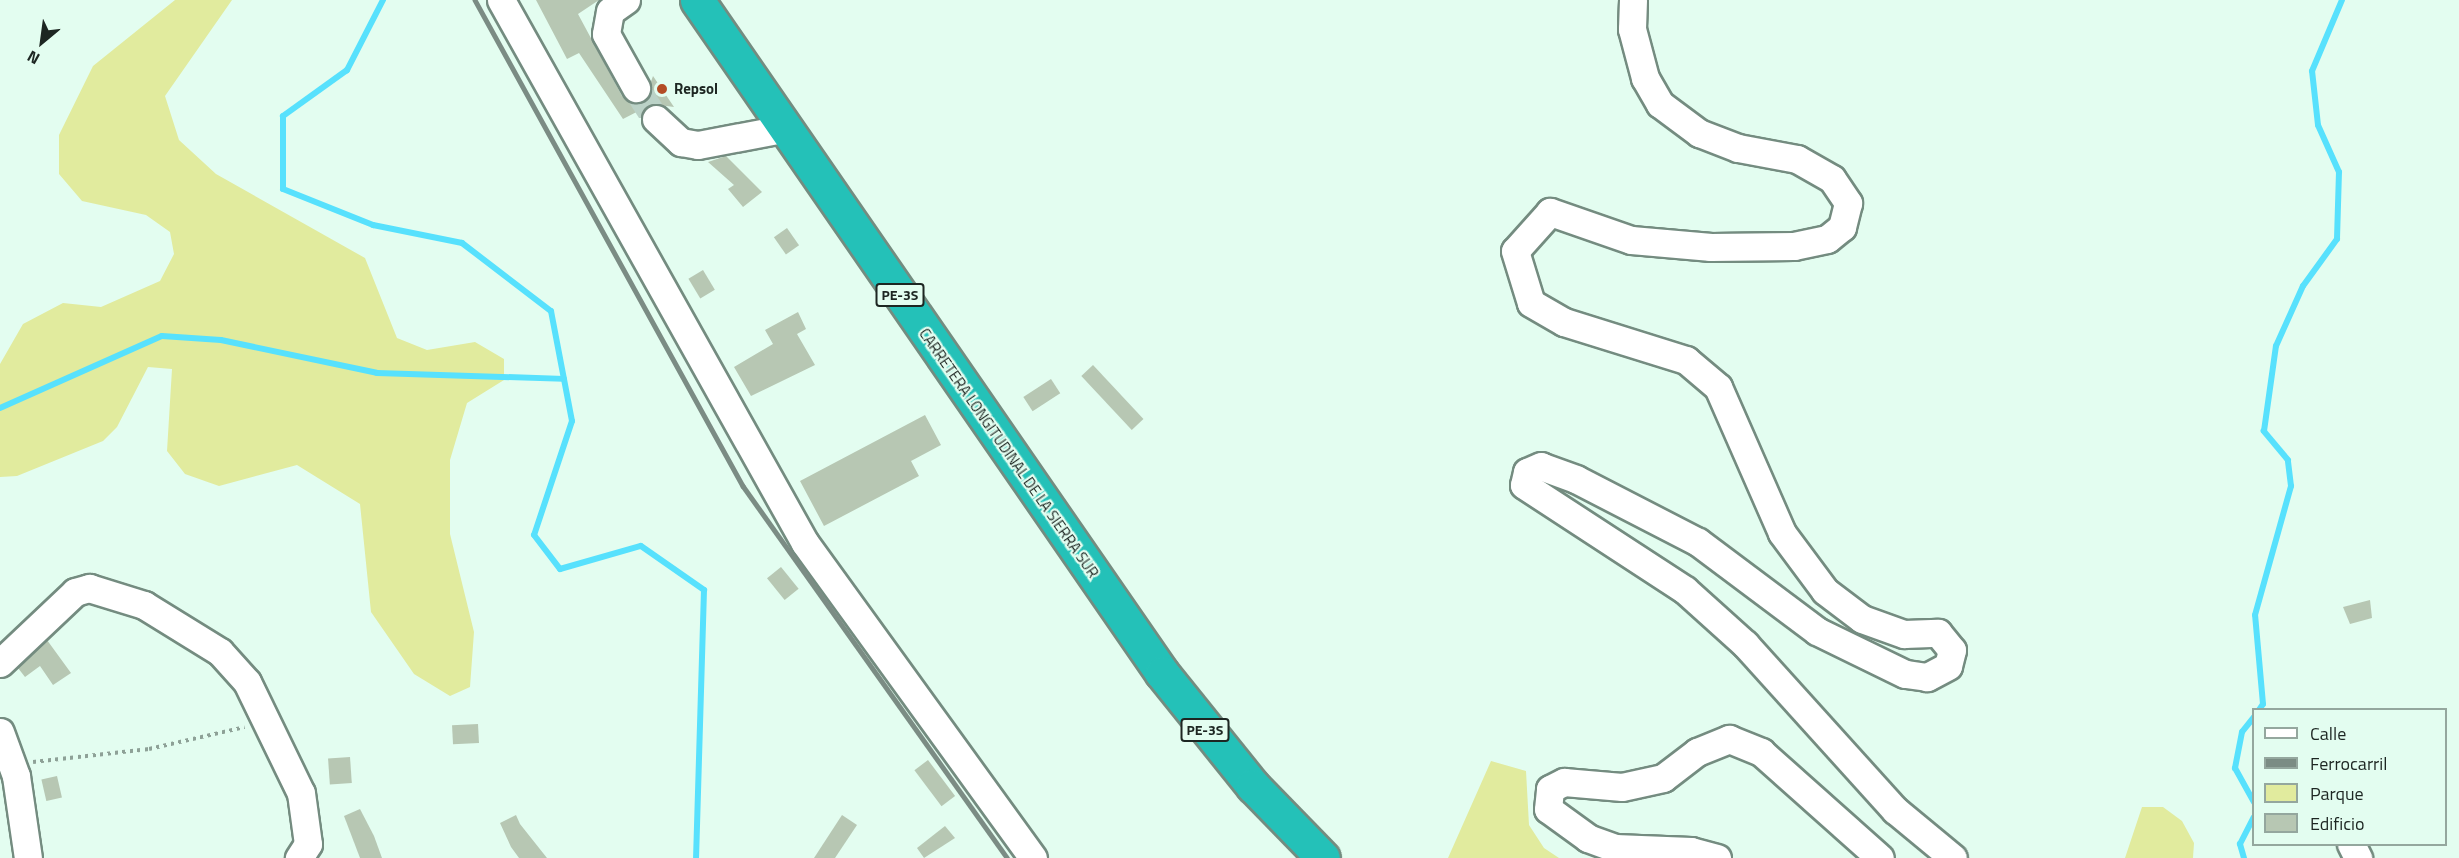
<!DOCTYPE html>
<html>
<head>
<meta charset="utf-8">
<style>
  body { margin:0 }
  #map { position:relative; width:2459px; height:858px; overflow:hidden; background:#e3fdf0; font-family:"Titillium Web",sans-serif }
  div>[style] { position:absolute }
  .green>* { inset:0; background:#e1eb9e }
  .stream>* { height:6px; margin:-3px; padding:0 3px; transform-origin:3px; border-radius:3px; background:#57e1fd }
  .building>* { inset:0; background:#b7c7b3; transform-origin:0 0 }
  .minor-tunnel>* { height:27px; margin-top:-13.5px; transform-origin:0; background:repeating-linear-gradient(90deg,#bbd2c7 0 27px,transparent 0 41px) }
  .path>* { height:4px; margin-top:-2px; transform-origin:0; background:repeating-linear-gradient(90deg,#8ea197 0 3px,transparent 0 7.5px) }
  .roads { filter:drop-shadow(2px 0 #748c80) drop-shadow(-2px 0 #748c80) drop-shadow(0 2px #748c80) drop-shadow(0 -2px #748c80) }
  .minor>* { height:27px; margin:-13.5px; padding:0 13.5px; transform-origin:13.5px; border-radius:13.5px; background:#fff }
  .highway>* { height:33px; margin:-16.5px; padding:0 16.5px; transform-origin:16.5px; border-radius:16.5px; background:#24c1b8 }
  .rail>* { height:4.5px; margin:-2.25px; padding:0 2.25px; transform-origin:2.25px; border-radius:2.25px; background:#7b8c84 }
  .dots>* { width:16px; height:16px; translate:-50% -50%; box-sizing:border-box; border:3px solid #e3fdf0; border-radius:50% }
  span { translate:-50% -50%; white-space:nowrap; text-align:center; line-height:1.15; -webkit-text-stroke:4.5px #e3fdf0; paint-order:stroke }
  .shield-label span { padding:2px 4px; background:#e3fdf0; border:2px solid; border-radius:4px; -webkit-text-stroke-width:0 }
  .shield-label { font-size:14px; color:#1d2622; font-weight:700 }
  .poi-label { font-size:15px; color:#1d2622; font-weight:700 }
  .left { translate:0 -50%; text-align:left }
  .street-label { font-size:15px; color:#1d2622 }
  .legend { position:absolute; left:2252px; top:708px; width:195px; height:138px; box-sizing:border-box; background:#e3fdf0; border:2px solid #94a79e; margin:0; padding:8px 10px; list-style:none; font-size:18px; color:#1d2622 }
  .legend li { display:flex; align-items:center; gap:12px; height:30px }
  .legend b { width:30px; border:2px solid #94a79e }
  .north { position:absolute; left:12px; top:12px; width:60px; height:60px; -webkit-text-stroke:4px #e3fdf0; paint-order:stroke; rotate:209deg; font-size:16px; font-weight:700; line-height:24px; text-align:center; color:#1d2622 }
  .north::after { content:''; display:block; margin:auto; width:21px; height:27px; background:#1d2622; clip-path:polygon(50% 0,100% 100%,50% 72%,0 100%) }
</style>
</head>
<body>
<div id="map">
  <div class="green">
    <i style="clip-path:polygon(175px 0,232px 0,165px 96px,179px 140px,216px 174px,365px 258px,397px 338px,427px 350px,475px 342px,504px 359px,504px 380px,467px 403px,450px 460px,450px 534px,474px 632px,470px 687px,450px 696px,414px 674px,371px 612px,360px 504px,297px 465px,219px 486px,185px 474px,167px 451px,172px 369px,148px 367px,117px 427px,103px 441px,17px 476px,0 477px,0 364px,23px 324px,63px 303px,101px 307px,160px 281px,174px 254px,170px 232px,146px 215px,82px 201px,59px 174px,59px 135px,93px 66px)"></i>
    <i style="clip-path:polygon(1491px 761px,1526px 771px,1529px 825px,1544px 848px,1559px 858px,1448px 858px)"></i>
    <i style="clip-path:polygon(2142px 807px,2163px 807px,2182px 821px,2194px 843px,2193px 858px,2125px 858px)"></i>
  </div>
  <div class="stream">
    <i style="left:383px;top:0;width:79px;rotate:117.2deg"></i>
    <i style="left:347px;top:70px;width:79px;rotate:144.3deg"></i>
    <i style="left:283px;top:116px;width:73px;rotate:90deg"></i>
    <i style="left:283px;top:189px;width:97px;rotate:21.8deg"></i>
    <i style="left:373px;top:225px;width:91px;rotate:11.4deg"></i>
    <i style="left:462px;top:243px;width:112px;rotate:37.4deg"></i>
    <i style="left:551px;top:311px;width:112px;rotate:79.2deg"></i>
    <i style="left:572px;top:421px;width:120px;rotate:108.4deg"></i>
    <i style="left:534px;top:535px;width:43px;rotate:52.6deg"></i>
    <i style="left:560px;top:569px;width:84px;rotate:-15.9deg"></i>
    <i style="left:641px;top:546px;width:77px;rotate:34.9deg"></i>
    <i style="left:704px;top:590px;width:268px;rotate:91.7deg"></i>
    <i style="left:0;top:408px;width:177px;rotate:-24deg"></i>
    <i style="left:162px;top:336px;width:59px;rotate:3.9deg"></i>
    <i style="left:221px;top:340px;width:159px;rotate:11.9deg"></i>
    <i style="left:377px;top:373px;width:187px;rotate:1.8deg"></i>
    <i style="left:2259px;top:710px;width:7px;rotate:-56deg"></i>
    <i style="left:2263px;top:704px;width:89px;rotate:-95.1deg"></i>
    <i style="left:2255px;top:615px;width:134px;rotate:-74.4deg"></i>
    <i style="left:2291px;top:486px;width:26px;rotate:-97deg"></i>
    <i style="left:2288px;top:460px;width:38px;rotate:-130deg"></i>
    <i style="left:2264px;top:431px;width:86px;rotate:-82deg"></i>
    <i style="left:2276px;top:346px;width:66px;rotate:-65.8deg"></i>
    <i style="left:2303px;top:286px;width:58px;rotate:-54.1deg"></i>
    <i style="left:2337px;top:239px;width:67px;rotate:-88.3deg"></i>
    <i style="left:2339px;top:172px;width:51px;rotate:-114.1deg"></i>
    <i style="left:2318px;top:125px;width:54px;rotate:-96.3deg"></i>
    <i style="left:2312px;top:71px;width:77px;rotate:-67.1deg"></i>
    <i style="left:2254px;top:717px;width:19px;rotate:129deg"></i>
    <i style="left:2242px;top:732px;width:37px;rotate:101deg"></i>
    <i style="left:2235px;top:768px;width:39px;rotate:61deg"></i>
    <i style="left:2244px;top:858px;width:15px;rotate:-106deg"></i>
    <i style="left:2240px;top:844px;width:30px;rotate:-63deg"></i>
  </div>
  <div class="building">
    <i style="clip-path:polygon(536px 0,599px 0,578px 14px,622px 96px,635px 104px,644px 101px,653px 76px,674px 107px,652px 104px,623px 119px,579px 53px,567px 59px)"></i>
    <i style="clip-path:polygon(726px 156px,762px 192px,743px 207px,728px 189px,734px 185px,708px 162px)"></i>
    <i style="left:787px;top:228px;width:21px;height:16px;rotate:55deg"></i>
    <i style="left:703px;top:270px;width:23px;height:17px;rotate:59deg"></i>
    <i style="clip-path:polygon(798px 312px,806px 329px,797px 334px,815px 365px,751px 396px,734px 367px,773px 344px,765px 330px)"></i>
    <i style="left:1093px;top:365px;width:74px;height:16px;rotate:47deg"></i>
    <i style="left:1051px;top:379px;width:17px;height:33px;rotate:57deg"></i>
    <i style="clip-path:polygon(925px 415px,941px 445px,911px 461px,919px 476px,824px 526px,800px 481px)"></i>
    <i style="left:781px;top:567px;width:28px;height:18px;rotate:51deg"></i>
    <i style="clip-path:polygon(2370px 600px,2372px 618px,2350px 624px,2343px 607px)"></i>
    <i style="clip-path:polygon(47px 640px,71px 673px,53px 685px,40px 666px,25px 677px,18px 668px)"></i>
    <i style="left:478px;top:724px;width:19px;height:26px;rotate:87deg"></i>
    <i style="left:350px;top:757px;width:26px;height:22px;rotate:86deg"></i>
    <i style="left:928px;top:760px;width:45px;height:17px;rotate:53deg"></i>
    <i style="left:57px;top:776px;width:22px;height:16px;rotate:77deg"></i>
    <i style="clip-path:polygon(360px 809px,374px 836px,382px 858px,360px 858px,344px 816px)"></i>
    <i style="clip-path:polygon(516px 815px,520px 824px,547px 858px,519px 858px,511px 847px,500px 823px)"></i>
    <i style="clip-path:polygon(842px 815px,857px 825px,835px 858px,814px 858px)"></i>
    <i style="clip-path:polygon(945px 826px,955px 838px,924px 858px,917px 848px)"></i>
  </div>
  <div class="minor-tunnel">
    <i style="left:636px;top:88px;width:37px;rotate:57deg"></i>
  </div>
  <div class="path">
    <i style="left:33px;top:762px;width:117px;rotate:-6.4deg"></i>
    <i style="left:149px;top:749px;width:98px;rotate:-12.9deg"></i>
  </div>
  <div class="roads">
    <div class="minor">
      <i style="left:501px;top:0;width:622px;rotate:60.76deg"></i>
      <i style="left:805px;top:543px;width:389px;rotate:54.1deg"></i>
      <i style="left:626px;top:0;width:19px;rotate:145deg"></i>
      <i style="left:610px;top:11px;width:23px;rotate:100deg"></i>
      <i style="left:606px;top:34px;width:62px;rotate:60.9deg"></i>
      <i style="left:1633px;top:0;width:29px;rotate:92deg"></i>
      <i style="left:1632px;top:29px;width:51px;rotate:75.1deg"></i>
      <i style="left:1645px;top:78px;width:30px;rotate:60deg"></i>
      <i style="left:1660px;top:104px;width:49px;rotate:36.6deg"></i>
      <i style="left:1699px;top:133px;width:42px;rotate:21deg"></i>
      <i style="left:1738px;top:148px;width:60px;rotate:10.6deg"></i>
      <i style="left:1797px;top:159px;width:40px;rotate:29.7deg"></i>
      <i style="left:1832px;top:179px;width:29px;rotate:56deg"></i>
      <i style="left:1848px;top:203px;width:25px;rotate:104deg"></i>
      <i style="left:1842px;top:227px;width:19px;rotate:141deg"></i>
      <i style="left:1827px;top:239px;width:34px;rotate:168deg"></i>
      <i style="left:1794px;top:246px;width:83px;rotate:179.3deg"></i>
      <i style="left:1711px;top:247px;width:80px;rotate:-175deg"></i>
      <i style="left:1631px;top:240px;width:86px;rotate:-160.9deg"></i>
      <i style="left:1550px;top:212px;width:52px;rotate:131.9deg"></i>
      <i style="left:1515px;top:251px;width:54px;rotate:72.9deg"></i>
      <i style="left:1531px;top:303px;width:38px;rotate:30deg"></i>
      <i style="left:1564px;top:322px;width:128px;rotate:17.3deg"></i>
      <i style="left:1686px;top:360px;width:42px;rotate:40.2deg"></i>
      <i style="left:1718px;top:387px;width:159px;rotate:66.3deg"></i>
      <i style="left:1782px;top:533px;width:72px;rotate:53.4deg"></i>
      <i style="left:1825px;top:591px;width:46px;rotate:37.1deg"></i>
      <i style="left:1862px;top:619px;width:45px;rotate:19.7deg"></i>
      <i style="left:1904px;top:634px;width:34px;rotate:-2deg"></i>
      <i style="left:1938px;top:633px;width:22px;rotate:51deg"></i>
      <i style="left:1952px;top:650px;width:16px;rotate:104deg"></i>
      <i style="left:1948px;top:666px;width:24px;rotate:152deg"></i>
      <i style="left:1927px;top:677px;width:22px;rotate:-172deg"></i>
      <i style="left:1905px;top:674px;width:98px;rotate:-154deg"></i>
      <i style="left:1817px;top:631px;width:149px;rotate:-143.2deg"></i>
      <i style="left:1698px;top:542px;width:137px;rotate:-152.7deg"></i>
      <i style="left:1576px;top:479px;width:37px;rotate:-160deg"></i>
      <i style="left:1541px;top:466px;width:15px;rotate:157deg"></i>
      <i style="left:1527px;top:472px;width:13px;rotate:103deg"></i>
      <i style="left:1524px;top:485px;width:192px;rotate:33.1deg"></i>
      <i style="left:1685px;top:590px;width:81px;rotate:42deg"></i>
      <i style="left:1745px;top:644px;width:224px;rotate:47.9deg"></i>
      <i style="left:1895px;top:810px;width:75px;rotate:39.6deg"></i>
      <i style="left:656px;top:119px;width:34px;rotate:43deg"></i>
      <i style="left:681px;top:142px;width:17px;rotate:10deg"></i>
      <i style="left:698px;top:145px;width:86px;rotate:-10.7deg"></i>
      <i style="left:0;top:663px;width:103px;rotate:-43.4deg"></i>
      <i style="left:75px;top:592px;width:15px;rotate:-16deg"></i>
      <i style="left:89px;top:588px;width:58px;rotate:17.2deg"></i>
      <i style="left:144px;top:605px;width:89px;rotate:31.7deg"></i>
      <i style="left:220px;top:652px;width:40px;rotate:48deg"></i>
      <i style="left:247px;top:682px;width:123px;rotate:64.1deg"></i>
      <i style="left:301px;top:793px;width:51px;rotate:82.2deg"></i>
      <i style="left:308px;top:844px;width:17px;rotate:123deg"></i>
      <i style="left:0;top:732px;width:47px;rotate:70deg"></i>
      <i style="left:16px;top:776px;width:83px;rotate:81.7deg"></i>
      <i style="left:2351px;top:844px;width:16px;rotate:63deg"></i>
      <i style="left:1717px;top:858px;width:27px;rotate:-165deg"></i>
      <i style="left:1691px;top:851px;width:76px;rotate:-177.7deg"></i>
      <i style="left:1615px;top:848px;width:29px;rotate:-160deg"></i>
      <i style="left:1588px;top:838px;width:49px;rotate:-144.1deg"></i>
      <i style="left:1548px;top:809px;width:20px;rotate:-84deg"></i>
      <i style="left:1550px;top:789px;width:16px;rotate:-27deg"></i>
      <i style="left:1564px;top:782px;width:58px;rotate:4.9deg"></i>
      <i style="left:1622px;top:787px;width:42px;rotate:-12.4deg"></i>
      <i style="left:1663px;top:778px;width:43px;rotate:-37.4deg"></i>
      <i style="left:1697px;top:752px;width:35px;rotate:-22deg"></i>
      <i style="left:1729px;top:739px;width:35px;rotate:22deg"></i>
      <i style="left:1761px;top:752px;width:159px;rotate:41.7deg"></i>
    </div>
    <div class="highway">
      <i style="left:697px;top:0;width:818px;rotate:55.36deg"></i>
      <i style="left:1162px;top:673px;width:145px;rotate:51.2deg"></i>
      <i style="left:1253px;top:786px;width:100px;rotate:45.8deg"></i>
    </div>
  </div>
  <div class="rail">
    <i style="left:475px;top:0;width:555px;rotate:61.13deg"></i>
    <i style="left:743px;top:486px;width:456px;rotate:54.6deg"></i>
  </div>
  <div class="dots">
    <i style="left:662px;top:89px;background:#b34c25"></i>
  </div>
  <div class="shield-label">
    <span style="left:900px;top:295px">PE-3S</span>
    <span style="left:1205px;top:730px">PE-3S</span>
  </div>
  <div class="poi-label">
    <span class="left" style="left:674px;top:89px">Repsol</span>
  </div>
  <div class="street-label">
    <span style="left:1009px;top:453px;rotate:55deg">CARRETERA LONGITUDINAL DE LA SIERRA SUR</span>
  </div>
  <ul class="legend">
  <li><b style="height:8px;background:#fff"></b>Calle</li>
  <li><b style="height:8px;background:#7b8c84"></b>Ferrocarril</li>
  <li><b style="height:16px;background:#e1eb9e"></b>Parque</li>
  <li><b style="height:16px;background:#b7c7b3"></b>Edificio</li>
  </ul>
  <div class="north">N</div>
</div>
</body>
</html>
